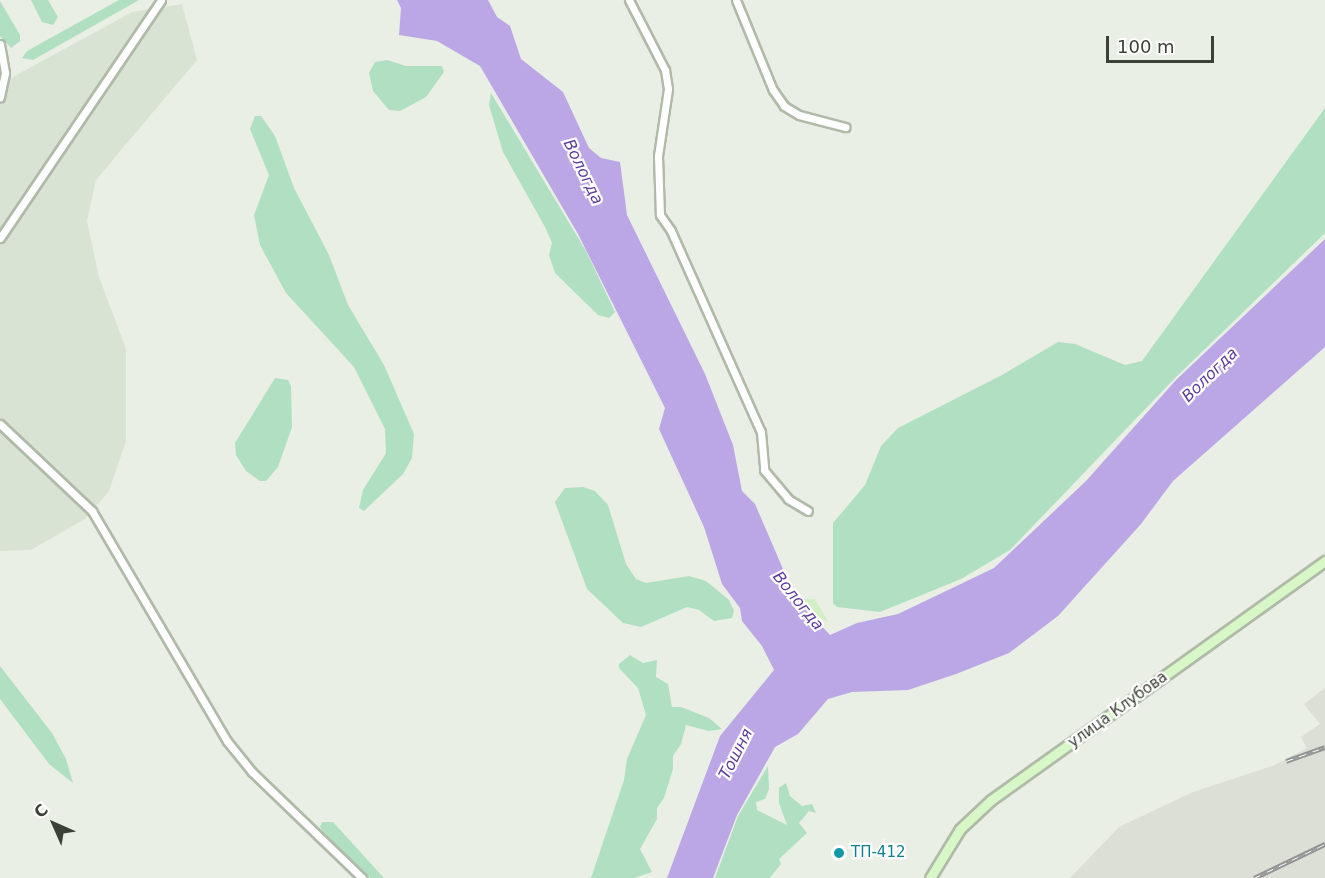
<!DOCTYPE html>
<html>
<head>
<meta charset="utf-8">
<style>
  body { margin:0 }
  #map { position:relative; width:1325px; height:878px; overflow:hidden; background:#e9efe4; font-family:"DejaVu Sans",sans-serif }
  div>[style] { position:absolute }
  .residential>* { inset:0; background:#d9e3d3 }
  .industrial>* { inset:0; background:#dbdfd6 }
  .green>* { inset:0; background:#b1dfc2 }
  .sand>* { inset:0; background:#d1f0c3 }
  .water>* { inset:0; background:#bba7e6 }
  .roads { filter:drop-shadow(2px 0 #b0baa8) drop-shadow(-2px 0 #b0baa8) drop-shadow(0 2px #b0baa8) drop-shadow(0 -2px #b0baa8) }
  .street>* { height:7px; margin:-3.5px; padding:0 3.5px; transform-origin:3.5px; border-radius:3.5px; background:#fff }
  .secondary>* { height:9px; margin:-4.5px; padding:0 4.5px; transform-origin:4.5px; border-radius:4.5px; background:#d7f7c6 }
  .rail>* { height:4.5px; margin-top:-2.25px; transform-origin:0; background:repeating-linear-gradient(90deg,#fff 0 7px,#939393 0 14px); box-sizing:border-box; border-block:2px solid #939393 }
  .dots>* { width:16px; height:16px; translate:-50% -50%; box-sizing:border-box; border:3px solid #fff; border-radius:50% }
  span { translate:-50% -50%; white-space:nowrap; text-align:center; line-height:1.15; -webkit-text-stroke:4.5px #fff; paint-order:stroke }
  .street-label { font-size:15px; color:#3b4135 }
  .culture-label { font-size:15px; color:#0d838f }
  .left { translate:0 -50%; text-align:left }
  .water-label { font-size:16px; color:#5d3c9e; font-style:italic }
  .north { position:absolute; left:24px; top:794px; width:60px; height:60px; -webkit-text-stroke:4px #fff; paint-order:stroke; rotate:315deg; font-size:16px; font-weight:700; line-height:24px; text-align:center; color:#3b4135 }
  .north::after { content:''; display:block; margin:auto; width:21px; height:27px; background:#3b4135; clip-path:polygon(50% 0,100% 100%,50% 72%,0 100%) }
  .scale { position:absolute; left:1106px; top:36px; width:108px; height:27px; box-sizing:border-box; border:3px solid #3b4135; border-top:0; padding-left:8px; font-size:18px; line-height:21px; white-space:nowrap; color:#3b4135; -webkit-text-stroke:4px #fff; paint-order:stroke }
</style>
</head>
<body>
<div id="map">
  <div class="residential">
    <i style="clip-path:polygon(182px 4px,197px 60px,96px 180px,87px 221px,99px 277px,126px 349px,126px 441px,109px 491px,85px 519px,31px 550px,0 551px,0 84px,132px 12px)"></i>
  </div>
  <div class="industrial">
    <i style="clip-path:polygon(1325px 688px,1325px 878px,1070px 878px,1119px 827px,1193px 792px,1275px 765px,1307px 748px,1301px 737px,1320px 724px,1304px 704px)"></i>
  </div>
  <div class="green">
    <i style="clip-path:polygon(31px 0,48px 0,58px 17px,53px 25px,42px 22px)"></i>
    <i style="clip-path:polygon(119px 0,139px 0,33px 60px,22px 58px,27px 51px)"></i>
    <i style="clip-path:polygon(0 1px,20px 35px,20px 41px,11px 48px,0 36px)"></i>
    <i style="clip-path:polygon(387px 60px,406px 66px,442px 66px,444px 72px,426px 97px,400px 111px,389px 110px,373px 91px,369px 73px,375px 62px)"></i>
    <i style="clip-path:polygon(491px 93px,586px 251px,615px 312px,609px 318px,598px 315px,555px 273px,549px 255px,552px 243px,545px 227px,503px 152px,489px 105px)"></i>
    <i style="clip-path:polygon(1325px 108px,1325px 233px,1175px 378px,1010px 550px,961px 579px,880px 612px,837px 607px,833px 603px,833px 523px,865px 485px,881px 446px,898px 428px,1002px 375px,1058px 342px,1075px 344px,1125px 365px,1142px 361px)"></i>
    <i style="clip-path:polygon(255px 116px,261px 116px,275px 136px,294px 188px,329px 255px,348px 305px,384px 365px,414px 434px,412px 458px,403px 474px,364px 511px,359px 508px,363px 490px,386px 453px,385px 429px,354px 367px,286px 293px,260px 245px,254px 215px,269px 175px,250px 129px)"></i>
    <i style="clip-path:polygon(275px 378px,288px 380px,291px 386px,292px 427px,278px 467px,266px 481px,260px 481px,246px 471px,236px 455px,235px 443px)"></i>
    <i style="clip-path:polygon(583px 487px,595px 491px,608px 505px,626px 564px,636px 579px,646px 583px,689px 576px,706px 581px,729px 600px,734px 611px,732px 618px,714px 621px,699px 610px,687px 607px,641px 627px,623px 623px,587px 589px,555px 502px,565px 488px)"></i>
    <i style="clip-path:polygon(630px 655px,643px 663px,657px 660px,656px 677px,668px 684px,672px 707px,681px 707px,709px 718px,722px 729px,709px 731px,686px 725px,681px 744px,673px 756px,673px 769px,664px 798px,657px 808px,657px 819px,640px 849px,652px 872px,634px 878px,591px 878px,624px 780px,627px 759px,646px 715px,638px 688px,619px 668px,619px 664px)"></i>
    <i style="clip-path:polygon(0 666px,52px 733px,66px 759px,73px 783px,49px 764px,0 699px)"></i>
    <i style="clip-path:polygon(768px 766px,769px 789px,765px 799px,756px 802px,757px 810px,787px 825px,779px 803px,779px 788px,786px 783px,790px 796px,802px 806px,812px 804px,816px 813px,809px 811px,799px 823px,807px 833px,779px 859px,781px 864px,770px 878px,715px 878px,738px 816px)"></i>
    <i style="clip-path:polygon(322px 822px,333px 822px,384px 878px,370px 878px,324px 833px,320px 827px)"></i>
  </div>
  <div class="sand">
    <i style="clip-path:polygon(796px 599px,815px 599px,828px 622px,809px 612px)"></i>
  </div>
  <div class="water">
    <i style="clip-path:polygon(397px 0,488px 0,497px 17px,510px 26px,521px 59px,563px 92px,589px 148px,601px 158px,620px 162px,627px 215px,705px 374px,733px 445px,742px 491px,755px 504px,796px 599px,830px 635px,857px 623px,898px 614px,994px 568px,1086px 481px,1176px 380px,1325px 239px,1325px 347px,1173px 481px,1141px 524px,1058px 616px,1009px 653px,956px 674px,908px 690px,852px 692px,828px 699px,798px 734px,775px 747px,737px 815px,713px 878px,667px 878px,720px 736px,774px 670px,762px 646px,742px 621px,740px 608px,722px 584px,704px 527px,659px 429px,665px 408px,578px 234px,480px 66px,437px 41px,399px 35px,401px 8px)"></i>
  </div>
  <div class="roads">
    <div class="street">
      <i style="left:629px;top:0;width:79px;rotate:62.8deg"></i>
      <i style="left:665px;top:70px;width:19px;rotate:81deg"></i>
      <i style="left:668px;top:89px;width:68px;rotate:98.5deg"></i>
      <i style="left:658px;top:156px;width:59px;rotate:88.1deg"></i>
      <i style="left:660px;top:215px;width:19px;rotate:55deg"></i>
      <i style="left:671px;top:231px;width:220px;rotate:65.9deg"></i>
      <i style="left:761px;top:432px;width:38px;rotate:85deg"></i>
      <i style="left:764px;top:470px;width:38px;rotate:50deg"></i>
      <i style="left:788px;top:499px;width:23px;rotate:31deg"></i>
      <i style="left:736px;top:0;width:97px;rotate:67.7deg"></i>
      <i style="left:773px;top:90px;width:19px;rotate:55deg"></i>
      <i style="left:784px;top:106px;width:17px;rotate:31deg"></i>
      <i style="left:799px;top:115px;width:48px;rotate:14.6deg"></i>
      <i style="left:0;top:44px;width:29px;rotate:80deg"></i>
      <i style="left:5px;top:73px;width:25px;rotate:102deg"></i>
      <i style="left:0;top:238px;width:287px;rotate:-55.9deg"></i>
      <i style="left:0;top:424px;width:127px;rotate:43.4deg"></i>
      <i style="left:92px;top:511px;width:267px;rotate:59.6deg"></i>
      <i style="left:227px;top:741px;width:40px;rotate:51deg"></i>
      <i style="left:252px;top:772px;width:153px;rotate:43.9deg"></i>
    </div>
    <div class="secondary">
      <i style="left:930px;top:878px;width:57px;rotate:-58.5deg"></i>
      <i style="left:960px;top:829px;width:42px;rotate:-43.1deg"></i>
      <i style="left:991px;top:800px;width:411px;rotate:-35.6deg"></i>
    </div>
  </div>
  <div class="rail">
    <i style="left:1286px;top:761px;width:41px;rotate:-19.7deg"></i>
    <i style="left:1254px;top:878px;width:79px;rotate:-25.6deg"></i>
  </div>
  <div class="dots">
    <i style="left:839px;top:853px;background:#0f9aa8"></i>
  </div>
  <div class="street-label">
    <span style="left:1118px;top:710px;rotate:-36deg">улица Клубова</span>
  </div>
  <div class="culture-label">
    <span class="left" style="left:851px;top:853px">ТП-412</span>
  </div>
  <div class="water-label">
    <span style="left:583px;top:172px;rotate:64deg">Вологда</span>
    <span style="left:1210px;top:375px;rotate:-44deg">Вологда</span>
    <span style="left:798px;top:601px;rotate:51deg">Вологда</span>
    <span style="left:736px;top:754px;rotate:-63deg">Тошня</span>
  </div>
  <div class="north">С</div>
  <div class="scale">100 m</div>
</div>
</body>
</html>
